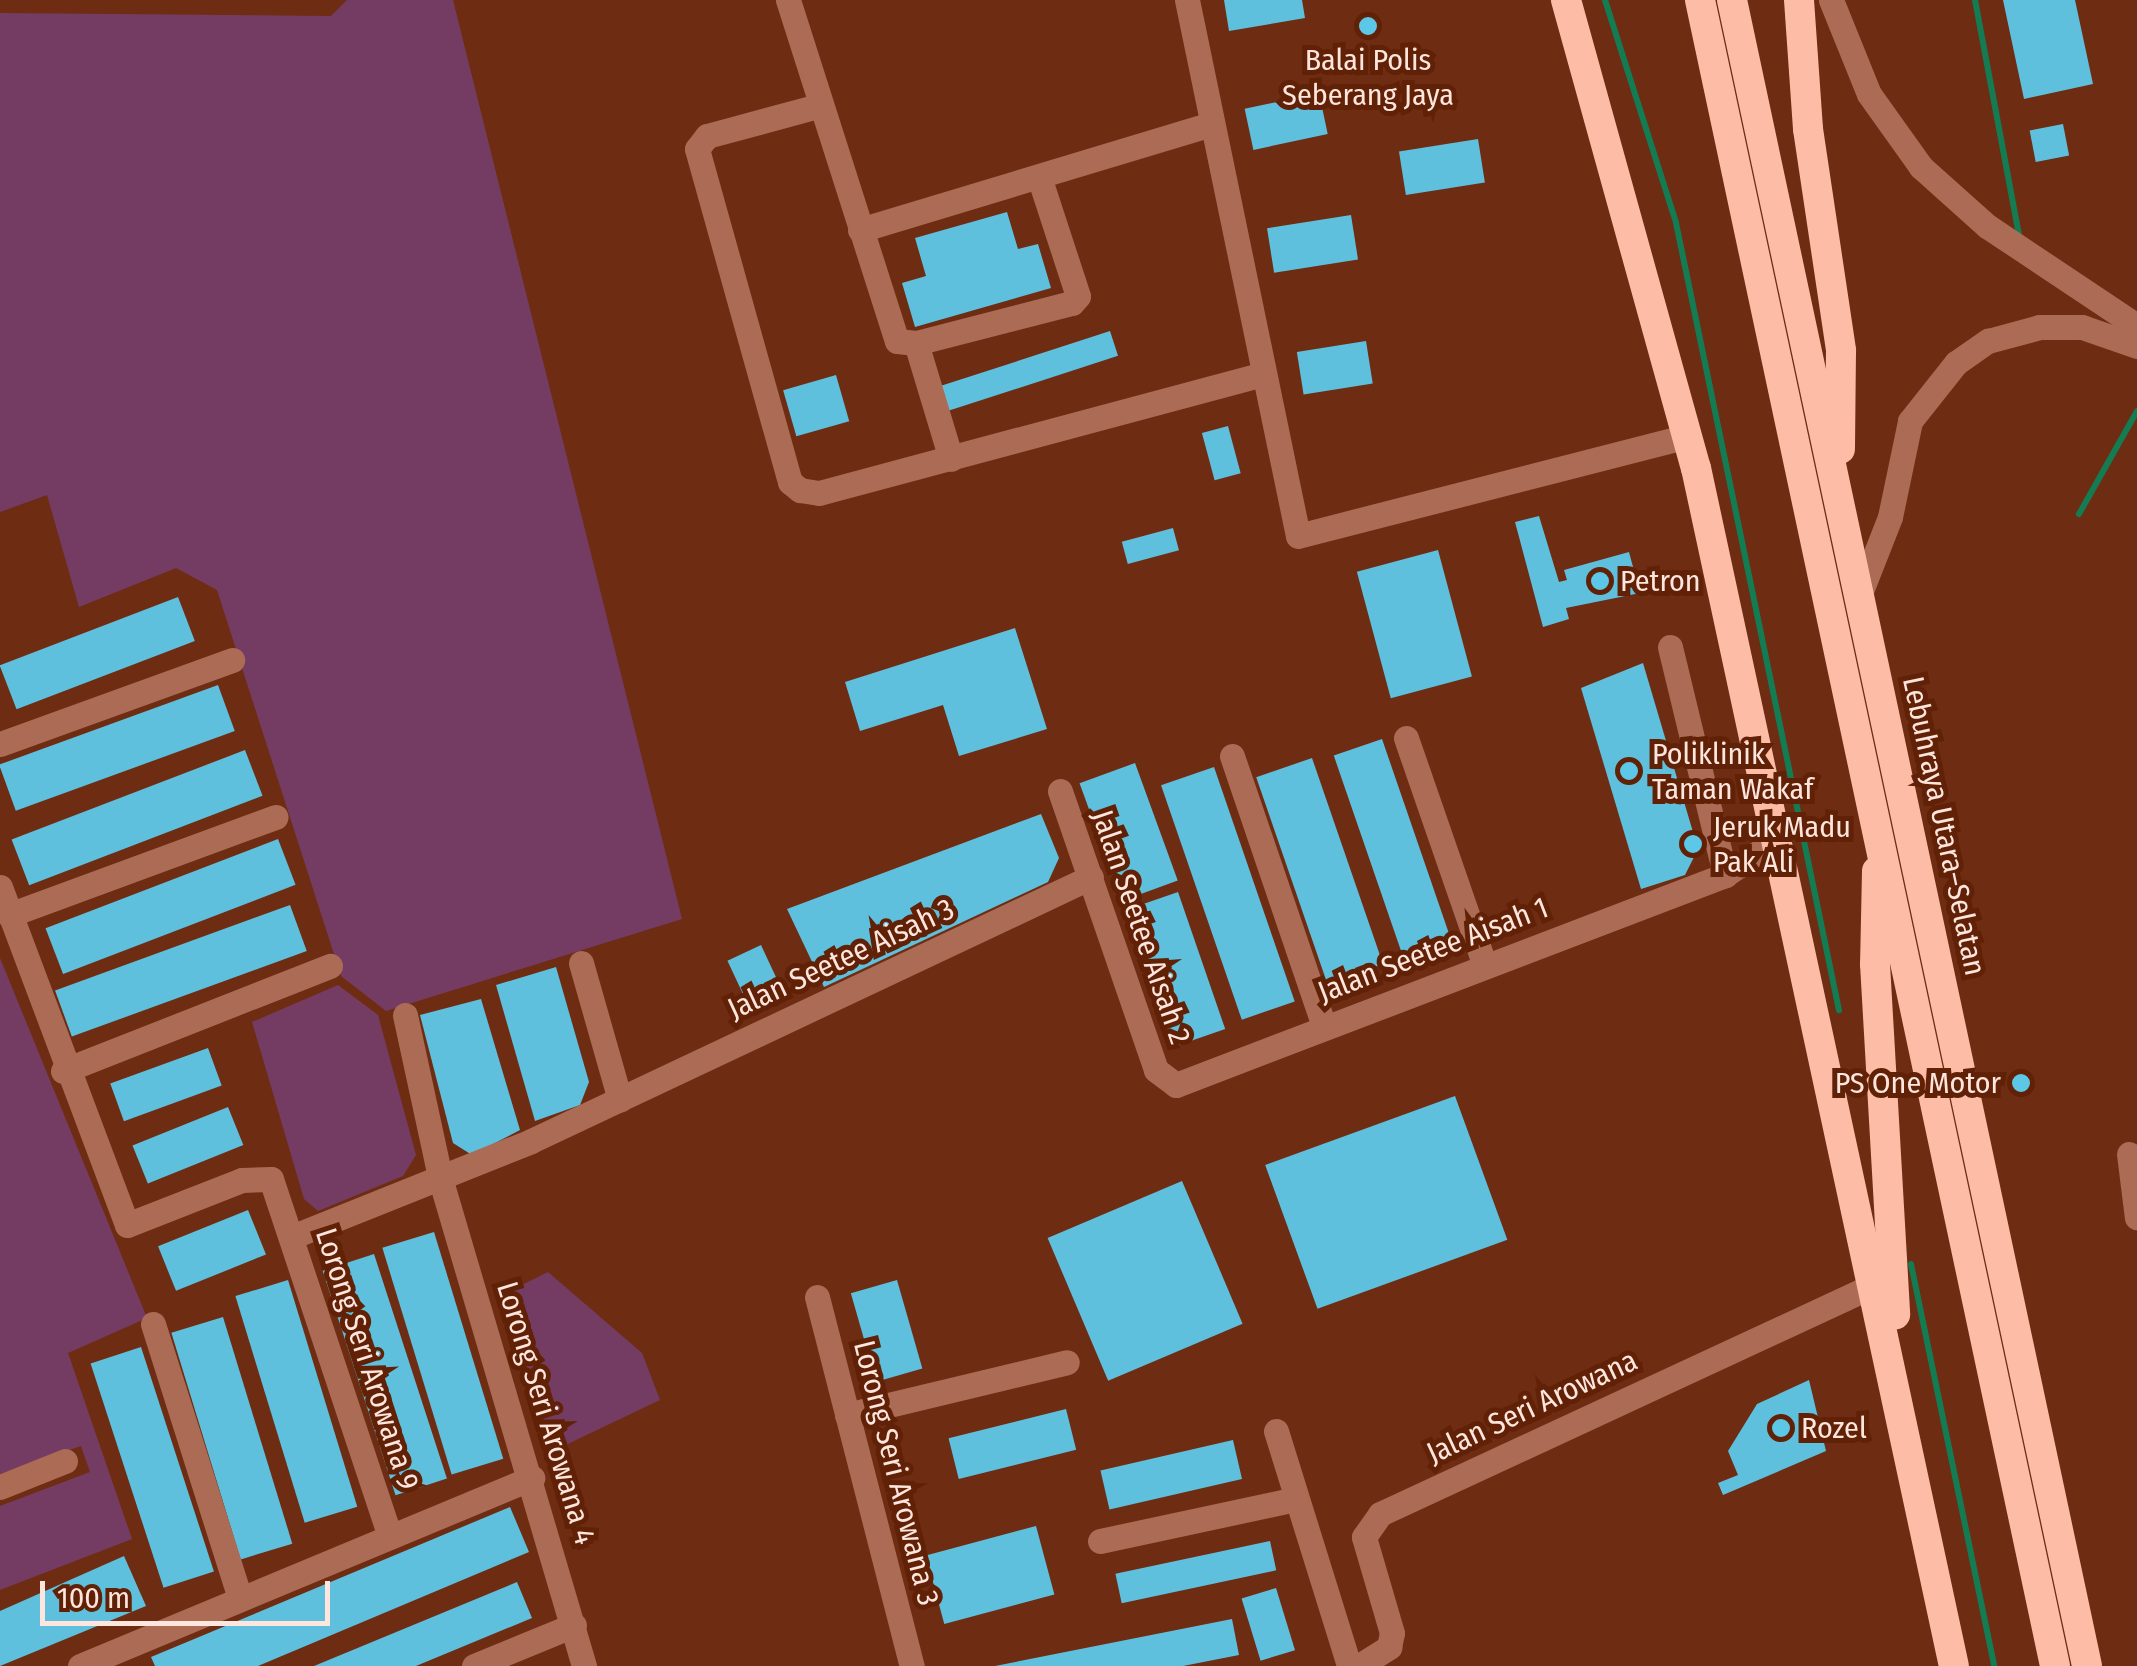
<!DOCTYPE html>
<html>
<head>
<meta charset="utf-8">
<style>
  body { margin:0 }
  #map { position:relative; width:2137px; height:1666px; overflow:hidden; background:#6e2c13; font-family:"Fira Sans Condensed",sans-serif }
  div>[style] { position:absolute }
  .green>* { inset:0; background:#753c63 }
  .stream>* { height:6px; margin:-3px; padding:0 3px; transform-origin:3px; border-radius:3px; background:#147c53 }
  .building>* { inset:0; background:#5fc0dd; transform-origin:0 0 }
  .minor>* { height:25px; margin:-12.5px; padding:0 12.5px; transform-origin:12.5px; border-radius:12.5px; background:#ab6b54 }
  .highway>* { height:30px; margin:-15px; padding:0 15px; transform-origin:15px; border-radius:15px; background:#fcbca6 }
  .dots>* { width:28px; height:28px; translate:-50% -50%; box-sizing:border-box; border:5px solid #612106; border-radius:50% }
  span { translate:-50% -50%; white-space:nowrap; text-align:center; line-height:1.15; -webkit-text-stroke:10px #612106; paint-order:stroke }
  .poi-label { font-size:30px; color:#fee5dd }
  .left { translate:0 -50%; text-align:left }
  .right { translate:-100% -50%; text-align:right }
  .street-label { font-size:30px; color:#fee5dd }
  .scale { position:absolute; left:40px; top:1581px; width:290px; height:45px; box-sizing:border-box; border:5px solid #fee5dd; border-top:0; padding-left:12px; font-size:30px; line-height:35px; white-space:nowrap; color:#fee5dd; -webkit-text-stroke:8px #612106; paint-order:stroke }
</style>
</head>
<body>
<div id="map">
  <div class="green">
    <i style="clip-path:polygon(347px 0,453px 0,682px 919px,386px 1011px,341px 976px,217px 590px,176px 568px,79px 607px,47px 495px,0 512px,0 13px,331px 16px)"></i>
    <i style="clip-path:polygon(0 958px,147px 1318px,68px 1353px,132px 1539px,0 1590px,0 1506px,90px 1472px,81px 1446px,0 1474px)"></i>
    <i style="clip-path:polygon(338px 985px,378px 1015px,416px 1155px,403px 1176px,318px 1211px,304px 1199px,252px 1022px)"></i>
    <i style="clip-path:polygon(548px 1272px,642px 1353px,660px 1400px,555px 1450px,498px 1297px)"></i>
  </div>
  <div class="stream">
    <i style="left:1605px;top:0;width:234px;rotate:72.3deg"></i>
    <i style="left:1676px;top:223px;width:804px;rotate:78.3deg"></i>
    <i style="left:1975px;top:0;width:239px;rotate:79.4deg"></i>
    <i style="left:2079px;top:514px;width:118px;rotate:-60.6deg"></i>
    <i style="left:1911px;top:1264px;width:410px;rotate:78.3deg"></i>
  </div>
  <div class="building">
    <i style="clip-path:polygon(1224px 0,1302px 0,1305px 18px,1229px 31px)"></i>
    <i style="clip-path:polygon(2003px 0,2075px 0,2093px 84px,2024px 99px)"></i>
    <i style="left:1319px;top:93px;width:42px;height:76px;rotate:78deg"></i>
    <i style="left:2063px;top:124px;width:32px;height:34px;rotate:79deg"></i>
    <i style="left:1478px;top:139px;width:44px;height:80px;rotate:81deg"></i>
    <i style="clip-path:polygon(1007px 212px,1018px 249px,1038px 244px,1051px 288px,915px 327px,902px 283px,926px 276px,915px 238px)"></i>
    <i style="left:1351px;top:215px;width:45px;height:85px;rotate:81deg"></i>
    <i style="left:1110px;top:331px;width:26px;height:180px;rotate:72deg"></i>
    <i style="left:1366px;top:341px;width:43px;height:70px;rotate:81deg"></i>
    <i style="left:836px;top:375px;width:48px;height:55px;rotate:74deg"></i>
    <i style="left:1228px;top:426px;width:49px;height:27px;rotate:75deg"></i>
    <i style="clip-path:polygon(1539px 516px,1559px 582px,1567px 580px,1564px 570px,1629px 552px,1640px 593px,1566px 608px,1569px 619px,1543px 627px,1515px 522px)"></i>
    <i style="left:1173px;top:528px;width:23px;height:53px;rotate:75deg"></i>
    <i style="left:1438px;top:550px;width:131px;height:84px;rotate:75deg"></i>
    <i style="left:178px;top:597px;width:47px;height:191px;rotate:69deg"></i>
    <i style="clip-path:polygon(1015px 628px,1047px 729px,959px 756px,943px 705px,860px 731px,845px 682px)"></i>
    <i style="clip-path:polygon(1643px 663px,1698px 849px,1685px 875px,1641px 889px,1581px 688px)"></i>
    <i style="left:218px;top:685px;width:49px;height:233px;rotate:70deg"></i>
    <i style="left:1382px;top:739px;width:216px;height:51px;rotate:71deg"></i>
    <i style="left:245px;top:750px;width:49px;height:250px;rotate:69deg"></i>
    <i style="left:1312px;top:758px;width:218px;height:59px;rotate:71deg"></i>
    <i style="left:1135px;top:763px;width:125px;height:59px;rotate:70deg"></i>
    <i style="left:1214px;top:767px;width:248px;height:56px;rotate:71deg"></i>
    <i style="clip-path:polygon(1041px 814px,1059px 858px,1048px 882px,824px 987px,787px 909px)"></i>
    <i style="left:278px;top:839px;width:49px;height:249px;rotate:69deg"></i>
    <i style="left:1178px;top:892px;width:145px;height:58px;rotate:71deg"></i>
    <i style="left:290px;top:905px;width:49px;height:250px;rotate:70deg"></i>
    <i style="left:761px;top:945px;width:45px;height:37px;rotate:65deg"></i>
    <i style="clip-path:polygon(556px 967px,589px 1082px,580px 1105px,535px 1121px,496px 985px)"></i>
    <i style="clip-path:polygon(481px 999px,520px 1130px,472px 1155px,453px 1143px,420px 1015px)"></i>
    <i style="left:208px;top:1048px;width:40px;height:104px;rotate:70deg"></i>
    <i style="left:1455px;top:1096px;width:153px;height:202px;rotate:70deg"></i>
    <i style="left:228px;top:1107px;width:41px;height:103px;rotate:68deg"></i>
    <i style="left:1182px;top:1181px;width:155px;height:146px;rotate:67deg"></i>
    <i style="left:248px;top:1210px;width:48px;height:97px;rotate:68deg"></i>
    <i style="left:434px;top:1232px;width:237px;height:54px;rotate:73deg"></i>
    <i style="left:374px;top:1254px;width:236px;height:54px;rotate:72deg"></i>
    <i style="left:288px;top:1280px;width:237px;height:55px;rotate:73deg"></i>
    <i style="left:897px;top:1280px;width:92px;height:48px;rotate:74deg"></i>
    <i style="left:223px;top:1317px;width:237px;height:54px;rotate:73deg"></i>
    <i style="left:141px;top:1347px;width:236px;height:53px;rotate:72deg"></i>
    <i style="clip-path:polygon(1809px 1380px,1826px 1451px,1723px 1495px,1718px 1483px,1738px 1475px,1728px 1451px,1757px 1404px)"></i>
    <i style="left:1066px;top:1409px;width:42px;height:121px;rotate:76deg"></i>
    <i style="left:1233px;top:1440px;width:40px;height:136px;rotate:77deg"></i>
    <i style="clip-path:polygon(510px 1507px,529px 1552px,258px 1666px,155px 1666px,151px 1657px)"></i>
    <i style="left:1036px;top:1526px;width:71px;height:114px;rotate:75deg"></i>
    <i style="left:1270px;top:1541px;width:30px;height:158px;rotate:78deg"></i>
    <i style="clip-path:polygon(124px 1556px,146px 1606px,0 1666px,0 1611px)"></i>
    <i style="clip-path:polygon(517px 1582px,532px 1618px,416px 1666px,314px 1666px)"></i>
    <i style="left:1276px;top:1588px;width:65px;height:36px;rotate:73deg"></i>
    <i style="clip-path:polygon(1232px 1619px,1239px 1655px,1183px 1666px,995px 1666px)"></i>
  </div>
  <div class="minor">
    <i style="left:788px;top:0;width:358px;rotate:72.3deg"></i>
    <i style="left:897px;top:341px;width:19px;rotate:6deg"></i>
    <i style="left:916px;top:343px;width:161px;rotate:-14.4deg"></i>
    <i style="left:1072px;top:303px;width:9px;rotate:-49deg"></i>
    <i style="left:1078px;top:296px;width:125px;rotate:-108.1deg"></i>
    <i style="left:1187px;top:0;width:547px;rotate:78.3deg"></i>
    <i style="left:1298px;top:536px;width:403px;rotate:-14.4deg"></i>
    <i style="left:1831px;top:0;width:101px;rotate:68deg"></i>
    <i style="left:1869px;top:94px;width:90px;rotate:54.5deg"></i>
    <i style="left:1921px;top:167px;width:89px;rotate:41.8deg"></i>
    <i style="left:1987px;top:226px;width:180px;rotate:33.7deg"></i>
    <i style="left:818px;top:106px;width:115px;rotate:164.9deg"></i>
    <i style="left:707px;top:136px;width:16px;rotate:128deg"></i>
    <i style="left:697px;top:149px;width:346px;rotate:74.4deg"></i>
    <i style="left:790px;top:482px;width:13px;rotate:39deg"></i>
    <i style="left:800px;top:490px;width:19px;rotate:9deg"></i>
    <i style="left:819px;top:493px;width:459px;rotate:-15deg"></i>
    <i style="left:860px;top:230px;width:367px;rotate:-16.8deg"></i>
    <i style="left:916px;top:343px;width:121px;rotate:73.2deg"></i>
    <i style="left:1861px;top:591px;width:79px;rotate:-68.6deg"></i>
    <i style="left:1890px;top:517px;width:98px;rotate:-78.2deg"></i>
    <i style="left:1910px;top:421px;width:74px;rotate:-51.6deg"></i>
    <i style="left:1956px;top:363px;width:39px;rotate:-35deg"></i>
    <i style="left:1988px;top:341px;width:54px;rotate:-15.1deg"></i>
    <i style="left:2040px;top:327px;width:42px"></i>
    <i style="left:2082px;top:327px;width:58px;rotate:19.1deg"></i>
    <i style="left:1670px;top:647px;width:235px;rotate:76.4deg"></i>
    <i style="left:1406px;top:738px;width:241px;rotate:70.9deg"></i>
    <i style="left:0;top:744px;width:247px;rotate:-19.9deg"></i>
    <i style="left:1232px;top:756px;width:285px;rotate:71.2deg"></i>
    <i style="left:1060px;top:791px;width:295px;rotate:71deg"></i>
    <i style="left:1156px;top:1070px;width:25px;rotate:37deg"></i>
    <i style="left:1176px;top:1085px;width:588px;rotate:-20.93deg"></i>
    <i style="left:1725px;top:875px;width:48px;rotate:-34deg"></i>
    <i style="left:1765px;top:848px;width:30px;rotate:-70deg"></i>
    <i style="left:0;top:887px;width:361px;rotate:69.4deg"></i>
    <i style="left:127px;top:1225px;width:123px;rotate:-21.4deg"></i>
    <i style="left:242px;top:1180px;width:29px;rotate:-2deg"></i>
    <i style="left:271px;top:1179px;width:377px;rotate:71.6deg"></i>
    <i style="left:9px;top:915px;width:284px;rotate:-20.2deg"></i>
    <i style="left:581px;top:963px;width:142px;rotate:74.1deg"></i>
    <i style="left:405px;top:1015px;width:170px;rotate:77.8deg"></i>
    <i style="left:441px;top:1181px;width:506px;rotate:73.57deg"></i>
    <i style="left:63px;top:1071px;width:287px;rotate:-21.5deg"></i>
    <i style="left:2129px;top:1154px;width:64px;rotate:82.9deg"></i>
    <i style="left:294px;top:1236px;width:255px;rotate:-21.8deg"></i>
    <i style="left:531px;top:1141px;width:619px;rotate:-25.24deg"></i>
    <i style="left:817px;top:1297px;width:381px;rotate:75.6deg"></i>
    <i style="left:153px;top:1324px;width:288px;rotate:72.4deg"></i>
    <i style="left:847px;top:1415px;width:226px;rotate:-13.5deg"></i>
    <i style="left:1276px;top:1431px;width:246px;rotate:72.7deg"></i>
    <i style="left:0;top:1487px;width:70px;rotate:-21.8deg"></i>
    <i style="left:1100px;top:1541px;width:200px;rotate:-12.1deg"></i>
    <i style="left:80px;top:1666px;width:490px;rotate:-22.6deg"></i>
    <i style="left:474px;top:1666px;width:108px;rotate:-22.3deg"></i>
    <i style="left:1359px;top:1666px;width:36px;rotate:-32deg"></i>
    <i style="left:1389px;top:1647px;width:14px;rotate:-78deg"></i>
    <i style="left:1392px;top:1633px;width:100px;rotate:-106.3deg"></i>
    <i style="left:1364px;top:1537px;width:28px;rotate:-55deg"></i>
    <i style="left:1380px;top:1514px;width:544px;rotate:-24.87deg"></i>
  </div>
  <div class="highway">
    <i style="left:1566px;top:0;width:486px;rotate:74.5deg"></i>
    <i style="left:1696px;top:468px;width:1225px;rotate:77.85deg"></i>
    <i style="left:1700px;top:0;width:1703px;rotate:77.97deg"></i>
    <i style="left:1732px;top:0;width:1703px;rotate:77.97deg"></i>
    <i style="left:1799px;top:0;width:129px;rotate:86deg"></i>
    <i style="left:1808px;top:129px;width:224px;rotate:81.5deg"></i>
    <i style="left:1841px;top:351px;width:98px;rotate:90.6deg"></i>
    <i style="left:1877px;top:871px;width:93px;rotate:91.2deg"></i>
    <i style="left:1875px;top:964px;width:351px;rotate:86.7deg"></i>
  </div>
  <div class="dots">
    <i style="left:1368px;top:26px;background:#5cc7e7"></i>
    <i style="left:1600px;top:581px;background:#5cc7e7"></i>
    <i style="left:1629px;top:771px;background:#5cc7e7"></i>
    <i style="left:1693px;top:844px;background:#5cc7e7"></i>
    <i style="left:2021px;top:1083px;background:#5cc7e7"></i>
    <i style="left:1781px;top:1428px;background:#5cc7e7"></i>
  </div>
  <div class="poi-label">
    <span style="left:1368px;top:77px">Balai Polis<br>Seberang Jaya</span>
    <span class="left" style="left:1620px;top:581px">Petron</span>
    <span class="left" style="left:1652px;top:771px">Poliklinik<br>Taman Wakaf</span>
    <span class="left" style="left:1713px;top:844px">Jeruk Madu<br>Pak Ali</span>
    <span class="right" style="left:2001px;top:1083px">PS One Motor</span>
    <span class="left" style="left:1801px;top:1428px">Rozel</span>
  </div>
  <div class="street-label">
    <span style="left:1944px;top:826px;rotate:78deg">Lebuhraya Utara–Selatan</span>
    <span style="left:1141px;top:927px;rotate:71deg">Jalan Seetee Aisah 2</span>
    <span style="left:1433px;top:950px;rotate:-21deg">Jalan Seetee Aisah 1</span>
    <span style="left:841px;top:959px;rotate:-25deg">Jalan Seetee Aisah 3</span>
    <span style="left:367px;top:1359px;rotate:72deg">Lorong Seri Arowana 9</span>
    <span style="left:1532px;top:1407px;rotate:-25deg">Jalan Seri Arowana</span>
    <span style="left:546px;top:1413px;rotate:73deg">Lorong Seri Arowana 4</span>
    <span style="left:896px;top:1473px;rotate:76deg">Lorong Seri Arowana 3</span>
  </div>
  <div class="scale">100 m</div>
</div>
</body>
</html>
